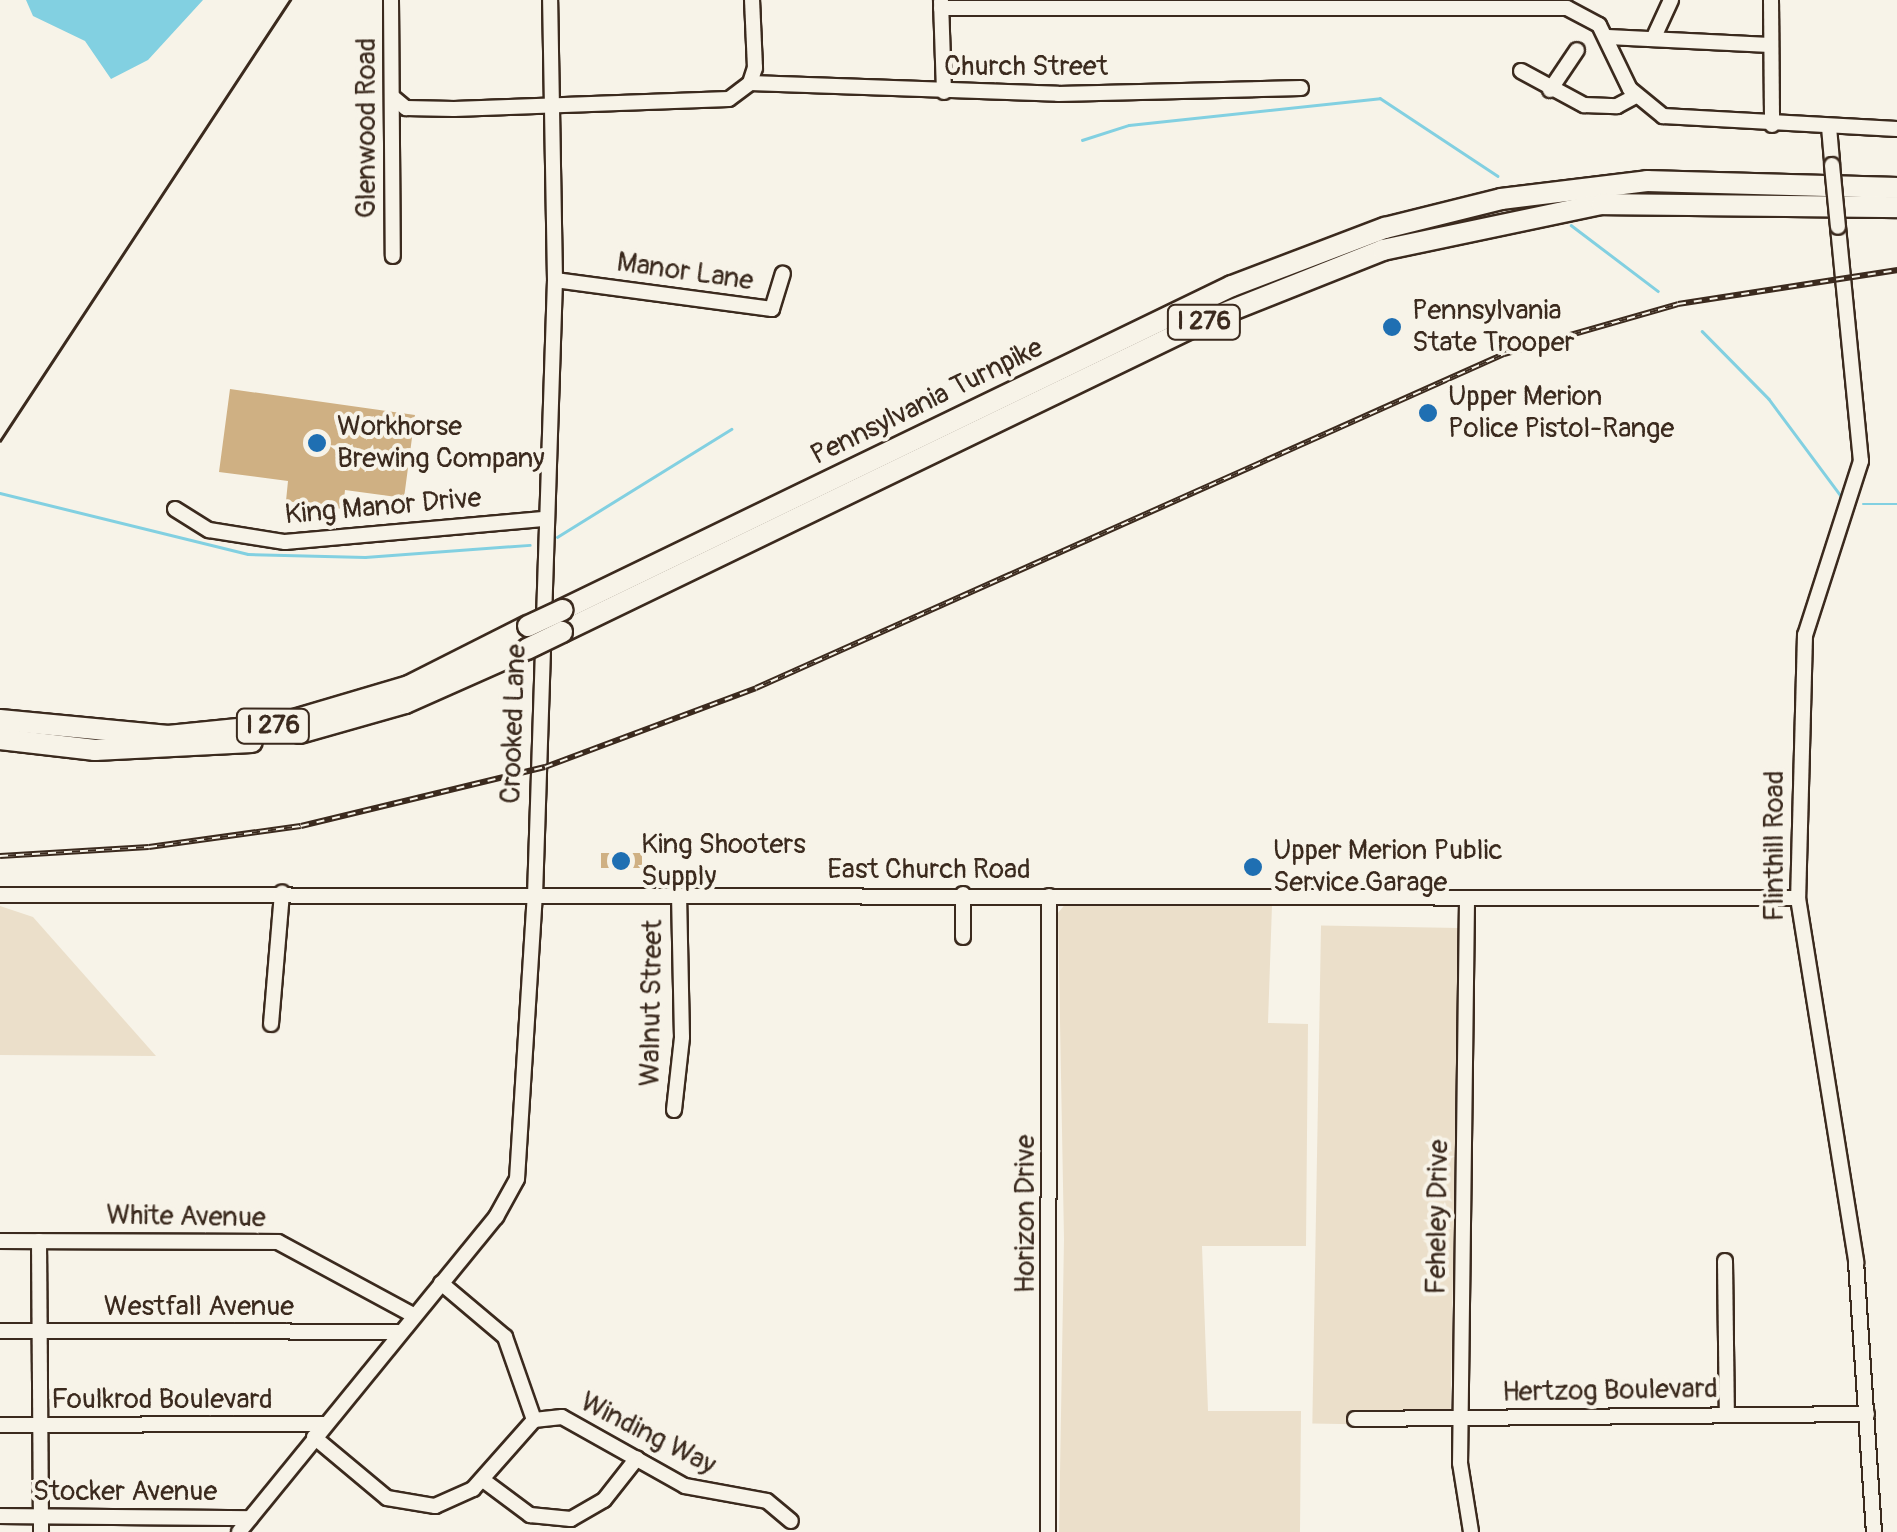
<!DOCTYPE html>
<html>
<head>
<meta charset="utf-8">
<style>
  body { margin:0 }
  #map { position:relative; width:1897px; height:1532px; overflow:hidden; background:#f7f3e8; font-family:Pangolin,sans-serif }
  div>[style] { position:absolute }
  .built>* { inset:0; background:#ebdfca; transform-origin:0 0 }
  .water>* { inset:0; background:#82d0e1 }
  .stream>* { height:2.5px; margin:-1.25px; padding:0 1.25px; transform-origin:1.25px; border-radius:1.25px; background:#82d0e1 }
  .building>* { inset:0; background:#cfb083; transform-origin:0 0 }
  .roads { filter:drop-shadow(2px 0 #3b2a1e) drop-shadow(-2px 0 #3b2a1e) drop-shadow(0 2px #3b2a1e) drop-shadow(0 -2px #3b2a1e) }
  .minor>* { height:14px; margin:-7px; padding:0 7px; transform-origin:7px; border-radius:7px; background:#f7f3e8 }
  .highway>* { height:20px; margin:-10px; padding:0 10px; transform-origin:10px; border-radius:10px; background:#f7f3e8 }
  .tram>* { height:2.5px; margin:-1.25px; padding:0 1.25px; transform-origin:1.25px; border-radius:1.25px; background:#3b2a1e }
  .rail>* { height:6px; margin-top:-3px; transform-origin:0; background:repeating-linear-gradient(90deg,#f7f3e8 0 8px,#3b2a1e 0 16px); box-sizing:border-box; border-block:2px solid #3b2a1e }
  .bridges { filter:drop-shadow(2px 0 #3b2a1e) drop-shadow(-2px 0 #3b2a1e) drop-shadow(0 2px #3b2a1e) drop-shadow(0 -2px #3b2a1e) }
  .minor-bridge>* { height:14px; margin:-7px; padding:0 7px; transform-origin:7px; border-radius:7px; background:#f7f3e8 }
  .highway-bridge>* { height:20px; margin:-10px; padding:0 10px; transform-origin:10px; border-radius:10px; background:#f7f3e8 }
  .dots>* { width:28px; height:28px; translate:-50% -50%; box-sizing:border-box; border:5px solid #f7f3e8; border-radius:50% }
  span { translate:-50% -50%; white-space:nowrap; text-align:center; line-height:1.15; -webkit-text-stroke:8px #f7f3e8; paint-order:stroke }
  .shield-label span { padding:2px 8px; background:#f7f3e8; border:2px solid; border-radius:8px; -webkit-text-stroke-width:0 }
  .shield-label { font-size:25px; color:#3b2a1e; font-weight:700 }
  .street-label { font-size:28px; color:#3b2a1e }
  .poi-label { font-size:28px; color:#3b2a1e }
  .left { translate:0 -50%; text-align:left }
</style>
</head>
<body>
<div id="map">
  <div class="built">
    <i style="clip-path:polygon(1067px 902px,1272px 905px,1268px 1023px,1308px 1024px,1306px 1246px,1202px 1246px,1208px 1411px,1301px 1411px,1300px 1532px,1059px 1532px,1064px 1239px,1058px 913px)"></i>
    <i style="clip-path:polygon(0 906px,33px 917px,156px 1056px,0 1055px)"></i>
    <i style="left:1459px;top:928px;width:498px;height:138px;rotate:91deg"></i>
  </div>
  <div class="water">
    <i style="clip-path:polygon(26px 0,203px 0,148px 60px,111px 79px,85px 41px,33px 16px)"></i>
  </div>
  <div class="stream">
    <i style="left:1082px;top:140px;width:49px;rotate:-17.7deg"></i>
    <i style="left:1129px;top:125px;width:252px;rotate:-6.1deg"></i>
    <i style="left:1380px;top:98px;width:141px;rotate:33.5deg"></i>
    <i style="left:1571px;top:225px;width:109px;rotate:37.2deg"></i>
    <i style="left:1702px;top:331px;width:95px;rotate:45.4deg"></i>
    <i style="left:1769px;top:399px;width:121px;rotate:53.4deg"></i>
    <i style="left:0;top:493px;width:255px;rotate:13.8deg"></i>
    <i style="left:248px;top:554px;width:117px;rotate:1.5deg"></i>
    <i style="left:365px;top:557px;width:165px;rotate:-4.2deg"></i>
    <i style="left:1863px;top:504px;width:34px"></i>
    <i style="left:557px;top:537px;width:205px;rotate:-31.8deg"></i>
  </div>
  <div class="building">
    <i style="clip-path:polygon(230px 389px,415px 415px,404px 498px,345px 490px,343px 509px,286px 501px,288px 481px,219px 472px)"></i>
    <i style="left:642px;top:853px;width:15px;height:41px;rotate:90deg"></i>
  </div>
  <div class="roads">
    <div class="minor">
      <i style="left:391px;top:0;width:256px;rotate:89.6deg"></i>
      <i style="left:1771px;top:0;width:125px;rotate:89.5deg"></i>
      <i style="left:941px;top:1px;width:91px;rotate:88.1deg"></i>
      <i style="left:941px;top:8px;width:626px"></i>
      <i style="left:1567px;top:8px;width:36px;rotate:28deg"></i>
      <i style="left:1599px;top:25px;width:71px;rotate:64.2deg"></i>
      <i style="left:1630px;top:89px;width:43px;rotate:39.3deg"></i>
      <i style="left:1663px;top:116px;width:234px;rotate:3.2deg"></i>
      <i style="left:1608px;top:37px;width:162px;rotate:2.8deg"></i>
      <i style="left:1654px;top:37px;width:41px;rotate:-65.3deg"></i>
      <i style="left:1521px;top:71px;width:72px;rotate:28.4deg"></i>
      <i style="left:1584px;top:105px;width:33px;rotate:2deg"></i>
      <i style="left:1617px;top:106px;width:21px;rotate:-28deg"></i>
      <i style="left:750px;top:83px;width:308px;rotate:2deg"></i>
      <i style="left:1058px;top:94px;width:243px;rotate:-1.4deg"></i>
      <i style="left:1550px;top:90px;width:48px;rotate:-56deg"></i>
      <i style="left:394px;top:98px;width:16px;rotate:40deg"></i>
      <i style="left:406px;top:108px;width:48px;rotate:1.2deg"></i>
      <i style="left:454px;top:109px;width:275px;rotate:-2.1deg"></i>
      <i style="left:729px;top:99px;width:26px;rotate:-37deg"></i>
      <i style="left:750px;top:83px;width:16px;rotate:-72deg"></i>
      <i style="left:755px;top:68px;width:68px;rotate:-92.5deg"></i>
      <i style="left:1829px;top:127px;width:38px;rotate:85deg"></i>
      <i style="left:1838px;top:227px;width:235px;rotate:84.4deg"></i>
      <i style="left:1861px;top:461px;width:183px;rotate:107.8deg"></i>
      <i style="left:1805px;top:635px;width:263px;rotate:91.5deg"></i>
      <i style="left:1798px;top:898px;width:369px;rotate:80.9deg"></i>
      <i style="left:1856px;top:1262px;width:271px;rotate:86.2deg"></i>
      <i style="left:555px;top:280px;width:219px;rotate:7.6deg"></i>
      <i style="left:772px;top:309px;width:37px;rotate:-73deg"></i>
      <i style="left:175px;top:509px;width:40px;rotate:32deg"></i>
      <i style="left:209px;top:530px;width:77px;rotate:9deg"></i>
      <i style="left:285px;top:542px;width:259px;rotate:-5.1deg"></i>
      <i style="left:0;top:895px;width:1798px;rotate:0.1deg"></i>
      <i style="left:1467px;top:901px;width:562px;rotate:90.71deg"></i>
      <i style="left:1460px;top:1463px;width:70px;rotate:80.9deg"></i>
      <i style="left:963px;top:937px;width:43px;rotate:-90deg"></i>
      <i style="left:271px;top:1024px;width:132px;rotate:-85.2deg"></i>
      <i style="left:674px;top:1110px;width:73px;rotate:-83.7deg"></i>
      <i style="left:682px;top:1037px;width:140px;rotate:-91.2deg"></i>
      <i style="left:0;top:1241px;width:278px;rotate:0.2deg"></i>
      <i style="left:278px;top:1242px;width:153px;rotate:28.4deg"></i>
      <i style="left:39px;top:1241px;width:291px;rotate:89.6deg"></i>
      <i style="left:1725px;top:1261px;width:154px;rotate:89.3deg"></i>
      <i style="left:441px;top:1283px;width:84px;rotate:40.2deg"></i>
      <i style="left:505px;top:1337px;width:88px;rotate:70.7deg"></i>
      <i style="left:0;top:1331px;width:398px;rotate:0.1deg"></i>
      <i style="left:1355px;top:1419px;width:512px;rotate:-0.56deg"></i>
      <i style="left:0;top:1425px;width:324px;rotate:-0.2deg"></i>
      <i style="left:314px;top:1437px;width:95px;rotate:39.9deg"></i>
      <i style="left:387px;top:1498px;width:49px;rotate:9.5deg"></i>
      <i style="left:435px;top:1506px;width:42px;rotate:-24.1deg"></i>
      <i style="left:473px;top:1489px;width:92px;rotate:-48.5deg"></i>
      <i style="left:534px;top:1420px;width:28px;rotate:-6deg"></i>
      <i style="left:562px;top:1417px;width:141px;rotate:29.3deg"></i>
      <i style="left:685px;top:1486px;width:83px;rotate:10.4deg"></i>
      <i style="left:767px;top:1501px;width:31px;rotate:40deg"></i>
      <i style="left:483px;top:1480px;width:59px;rotate:36.7deg"></i>
      <i style="left:530px;top:1515px;width:41px;rotate:5.6deg"></i>
      <i style="left:571px;top:1519px;width:38px;rotate:-30deg"></i>
      <i style="left:604px;top:1500px;width:53px;rotate:-51.8deg"></i>
      <i style="left:0;top:1516px;width:250px;rotate:0.5deg"></i>
      <i style="left:239px;top:1532px;width:407px;rotate:-50.8deg"></i>
      <i style="left:496px;top:1217px;width:43px;rotate:-61.1deg"></i>
      <i style="left:517px;top:1179px;width:284px;rotate:-86.4deg"></i>
      <i style="left:535px;top:896px;width:616px;rotate:-88.14deg"></i>
      <i style="left:555px;top:280px;width:280px;rotate:-91deg"></i>
      <i style="left:1048px;top:1532px;width:636px;rotate:-89.91deg"></i>
    </div>
    <div class="highway">
      <i style="left:562px;top:610px;width:744px;rotate:-25.81deg"></i>
      <i style="left:1232px;top:286px;width:164px;rotate:-20.8deg"></i>
      <i style="left:1385px;top:228px;width:120px;rotate:-14deg"></i>
      <i style="left:1501px;top:199px;width:147px;rotate:-7deg"></i>
      <i style="left:1647px;top:181px;width:250px;rotate:1.6deg"></i>
      <i style="left:562px;top:632px;width:716px;rotate:-25.81deg"></i>
      <i style="left:1207px;top:320px;width:189px;rotate:-21.7deg"></i>
      <i style="left:1383px;top:250px;width:224px;rotate:-11.9deg"></i>
      <i style="left:1602px;top:204px;width:295px;rotate:0.6deg"></i>
      <i style="left:0;top:720px;width:169px;rotate:5.4deg"></i>
      <i style="left:168px;top:736px;width:110px;rotate:-5.8deg"></i>
      <i style="left:277px;top:725px;width:138px;rotate:-16.5deg"></i>
      <i style="left:409px;top:686px;width:133px;rotate:-26.8deg"></i>
      <i style="left:300px;top:733px;width:109px;rotate:-15.9deg"></i>
      <i style="left:405px;top:703px;width:133px;rotate:-23.9deg"></i>
      <i style="left:0;top:739px;width:96px;rotate:6.6deg"></i>
      <i style="left:95px;top:750px;width:157px;rotate:-2.9deg"></i>
    </div>
  </div>
  <div class="tram">
    <i style="left:0;top:441px;width:528px;rotate:-56.67deg"></i>
  </div>
  <div class="rail">
    <i style="left:0;top:856px;width:149px;rotate:-3.5deg"></i>
    <i style="left:149px;top:847px;width:153px;rotate:-7.9deg"></i>
    <i style="left:301px;top:826px;width:251px;rotate:-13.6deg"></i>
    <i style="left:545px;top:767px;width:225px;rotate:-20.5deg"></i>
    <i style="left:756px;top:688px;width:819px;rotate:-24.06deg"></i>
    <i style="left:1504px;top:354px;width:181px;rotate:-16deg"></i>
    <i style="left:1678px;top:304px;width:222px;rotate:-8.8deg"></i>
  </div>
  <div class="bridges">
    <div class="minor-bridge">
      <i style="left:1832px;top:165px;width:62px;rotate:84.5deg"></i>
    </div>
    <div class="highway-bridge">
      <i style="left:528px;top:626px;width:38px;rotate:-25deg"></i>
      <i style="left:527px;top:649px;width:39px;rotate:-26deg"></i>
    </div>
  </div>
  <div class="dots">
    <i style="left:1392px;top:327px;background:#1f6fb2"></i>
    <i style="left:1428px;top:413px;background:#1f6fb2"></i>
    <i style="left:317px;top:443px;background:#1f6fb2"></i>
    <i style="left:621px;top:861px;background:#1f6fb2"></i>
    <i style="left:1253px;top:867px;background:#1f6fb2"></i>
  </div>
  <div class="shield-label">
    <span style="left:1204px;top:322px">I 276</span>
    <span style="left:273px;top:726px">I 276</span>
  </div>
  <div class="street-label">
    <span style="left:1026px;top:67px">Church Street</span>
    <span style="left:367px;top:128px;rotate:-90deg">Glenwood Road</span>
    <span style="left:685px;top:272px;rotate:8deg">Manor Lane</span>
    <span style="left:927px;top:402px;rotate:-26deg">Pennsylvania Turnpike</span>
    <span style="left:383px;top:507px;rotate:-5deg">King Manor Drive</span>
    <span style="left:514px;top:724px;rotate:-88deg">Crooked Lane</span>
    <span style="left:1775px;top:846px;rotate:-90deg">Flinthill Road</span>
    <span style="left:929px;top:870px">East Church Road</span>
    <span style="left:652px;top:1003px;rotate:-89deg">Walnut Street</span>
    <span style="left:1026px;top:1214px;rotate:-90deg">Horizon Drive</span>
    <span style="left:186px;top:1217px;rotate:1deg">White Avenue</span>
    <span style="left:1438px;top:1217px;rotate:-89deg">Feheley Drive</span>
    <span style="left:199px;top:1307px">Westfall Avenue</span>
    <span style="left:1610px;top:1391px;rotate:-1deg">Hertzog Boulevard</span>
    <span style="left:162px;top:1400px">Foulkrod Boulevard</span>
    <span style="left:648px;top:1434px;rotate:27deg">Winding Way</span>
    <span style="left:125px;top:1492px">Stocker Avenue</span>
  </div>
  <div class="poi-label">
    <span class="left" style="left:1412px;top:327px">Pennsylvania<br>State Trooper</span>
    <span class="left" style="left:1448px;top:413px">Upper Merion<br>Police Pistol-Range</span>
    <span class="left" style="left:337px;top:443px">Workhorse<br>Brewing Company</span>
    <span class="left" style="left:641px;top:861px">King Shooters<br>Supply</span>
    <span class="left" style="left:1273px;top:867px">Upper Merion Public<br>Service Garage</span>
  </div>
</div>
</body>
</html>
